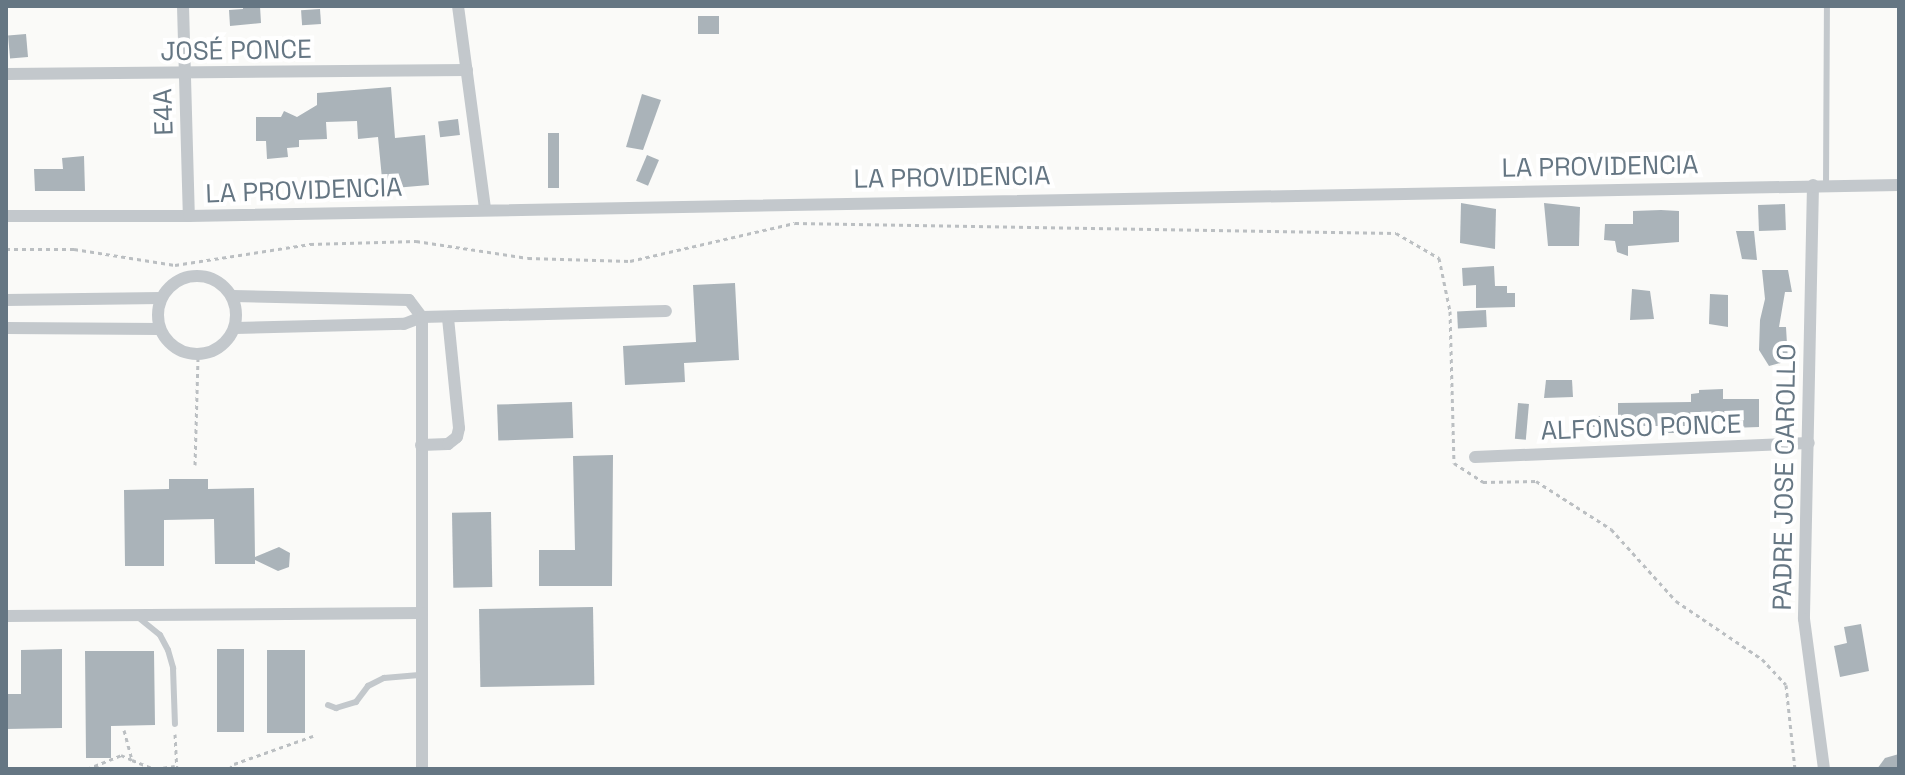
<!DOCTYPE html>
<html>
<head>
<meta charset="utf-8">
<style>
  body { margin:0 }
  #map { position:relative; width:1905px; height:775px; overflow:hidden; background:#fafaf8; font-family:"Space Grotesk",sans-serif }
  div>[style] { position:absolute }
  .building>* { inset:0; background:#aab3b9; transform-origin:0 0 }
  .path>* { height:3px; margin-top:-1.5px; transform-origin:0; background:repeating-linear-gradient(90deg,#bbbfc2 0 4px,transparent 0 8px) }
  .service>* { height:6px; margin:-3px; padding:0 3px; transform-origin:3px; border-radius:3px; background:#c3c8cc }
  .minor>* { height:12px; margin:-6px; padding:0 6px; transform-origin:6px; border-radius:6px; background:#c3c8cc }
  .minor>.ring { margin:-6px; padding:0; box-sizing:content-box; background:none; border:12px solid #c3c8cc; border-radius:50% }
  span { translate:-50% -50%; white-space:nowrap; text-align:center; line-height:1.15; -webkit-text-stroke:8px #fff; paint-order:stroke }
  .street-label { font-size:26px; color:#657683 }
  .frame { position:absolute; inset:0; border:8px solid #657683; pointer-events:none }
</style>
</head>
<body>
<div id="map">
  <div class="building">
    <i style="clip-path:polygon(243px 6px,260px 6px,261px 23px,230px 26px,229px 10px,243px 9px)"></i>
    <i style="left:320px;top:9px;width:15px;height:19px;rotate:86deg"></i>
    <i style="left:698px;top:16px;width:21px;height:18px"></i>
    <i style="left:26px;top:34px;width:23px;height:18px;rotate:85deg"></i>
    <i style="clip-path:polygon(391px 87px,395px 138px,425px 135px,429px 185px,383px 189px,378px 137px,358px 139px,357px 121px,326px 122px,327px 139px,299px 140px,299px 147px,287px 148px,288px 157px,267px 159px,266px 141px,256px 141px,256px 117px,281px 117px,284px 111px,297px 117px,317px 105px,317px 93px)"></i>
    <i style="clip-path:polygon(642px 94px,661px 100px,643px 150px,626px 147px)"></i>
    <i style="left:458px;top:119px;width:16px;height:20px;rotate:83deg"></i>
    <i style="left:548px;top:133px;width:11px;height:55px"></i>
    <i style="left:647px;top:155px;width:13px;height:28px;rotate:23deg"></i>
    <i style="clip-path:polygon(84px 156px,85px 191px,35px 191px,34px 169px,63px 169px,62px 158px)"></i>
    <i style="clip-path:polygon(1461px 203px,1496px 209px,1495px 249px,1460px 243px)"></i>
    <i style="clip-path:polygon(1544px 203px,1580px 207px,1579px 246px,1548px 246px)"></i>
    <i style="left:1785px;top:204px;width:26px;height:27px;rotate:88deg"></i>
    <i style="clip-path:polygon(1661px 210px,1679px 211px,1679px 242px,1628px 246px,1628px 256px,1617px 252px,1615px 241px,1604px 240px,1605px 224px,1633px 224px,1633px 211px)"></i>
    <i style="clip-path:polygon(1736px 231px,1754px 231px,1757px 260px,1742px 259px)"></i>
    <i style="clip-path:polygon(1494px 266px,1495px 286px,1507px 286px,1507px 293px,1515px 293px,1515px 307px,1476px 308px,1476px 285px,1463px 286px,1462px 268px)"></i>
    <i style="clip-path:polygon(1762px 270px,1788px 270px,1792px 292px,1785px 292px,1779px 327px,1786px 327px,1788px 361px,1769px 366px,1759px 350px,1760px 320px,1765px 299px)"></i>
    <i style="clip-path:polygon(735px 283px,739px 360px,684px 363px,685px 382px,625px 385px,623px 346px,696px 342px,693px 285px)"></i>
    <i style="clip-path:polygon(1632px 289px,1650px 291px,1654px 319px,1630px 320px)"></i>
    <i style="clip-path:polygon(1710px 294px,1728px 295px,1728px 327px,1709px 324px)"></i>
    <i style="left:1486px;top:310px;width:17px;height:29px;rotate:87deg"></i>
    <i style="clip-path:polygon(1546px 380px,1572px 380px,1573px 397px,1544px 398px)"></i>
    <i style="clip-path:polygon(1723px 389px,1723px 399px,1759px 399px,1759px 427px,1730px 428px,1730px 418px,1687px 419px,1687px 426px,1676px 426px,1676px 433px,1659px 433px,1659px 426px,1636px 426px,1629px 428px,1629px 432px,1616px 433px,1615px 427px,1590px 427px,1590px 416px,1618px 416px,1618px 403px,1691px 402px,1691px 394px,1699px 393px,1699px 390px)"></i>
    <i style="left:572px;top:402px;width:36px;height:75px;rotate:88deg"></i>
    <i style="left:1518px;top:403px;width:11px;height:36px;rotate:5deg"></i>
    <i style="clip-path:polygon(613px 455px,612px 586px,539px 586px,539px 550px,575px 550px,573px 456px)"></i>
    <i style="clip-path:polygon(169px 479px,208px 479px,208px 489px,254px 488px,255px 557px,279px 547px,290px 553px,289px 567px,278px 571px,255px 560px,255px 564px,215px 564px,214px 519px,164px 520px,164px 566px,125px 566px,124px 490px,169px 489px)"></i>
    <i style="left:491px;top:512px;width:75px;height:39px;rotate:89deg"></i>
    <i style="left:593px;top:607px;width:78px;height:114px;rotate:89deg"></i>
    <i style="clip-path:polygon(1861px 624px,1869px 671px,1840px 677px,1834px 646px,1847px 643px,1844px 627px)"></i>
    <i style="clip-path:polygon(62px 649px,62px 728px,6px 729px,6px 694px,21px 694px,21px 650px)"></i>
    <i style="left:217px;top:649px;width:27px;height:83px"></i>
    <i style="left:267px;top:650px;width:38px;height:83px"></i>
    <i style="clip-path:polygon(85px 651px,154px 651px,155px 725px,111px 726px,111px 758px,86px 758px)"></i>
    <i style="clip-path:polygon(1899px 754px,1899px 769px,1877px 769px,1885px 758px)"></i>
  </div>
  <div class="path">
    <i style="left:6px;top:249px;width:68px"></i>
    <i style="left:74px;top:249px;width:102px;rotate:9deg"></i>
    <i style="left:175px;top:265px;width:137px;rotate:-8.8deg"></i>
    <i style="left:310px;top:244px;width:106px;rotate:-1.6deg"></i>
    <i style="left:416px;top:241px;width:113px;rotate:8.6deg"></i>
    <i style="left:528px;top:258px;width:102px;rotate:1.7deg"></i>
    <i style="left:630px;top:261px;width:169px;rotate:-13deg"></i>
    <i style="left:795px;top:223px;width:601px;rotate:0.95deg"></i>
    <i style="left:1396px;top:233px;width:50px;rotate:30.2deg"></i>
    <i style="left:1439px;top:258px;width:54px;rotate:78.3deg"></i>
    <i style="left:1450px;top:311px;width:152px;rotate:88.5deg"></i>
    <i style="left:1454px;top:463px;width:35px;rotate:33deg"></i>
    <i style="left:1483px;top:482px;width:53px;rotate:-1.1deg"></i>
    <i style="left:1536px;top:481px;width:89px;rotate:32.6deg"></i>
    <i style="left:1611px;top:529px;width:97px;rotate:47.9deg"></i>
    <i style="left:1676px;top:601px;width:104px;rotate:34deg"></i>
    <i style="left:1762px;top:659px;width:35px;rotate:47deg"></i>
    <i style="left:1786px;top:685px;width:84px;rotate:83.9deg"></i>
    <i style="left:195px;top:465px;width:110px;rotate:-88.4deg"></i>
    <i style="left:124px;top:730px;width:31px;rotate:75deg"></i>
    <i style="left:132px;top:760px;width:24px;rotate:22deg"></i>
    <i style="left:175px;top:734px;width:35px;rotate:87deg"></i>
    <i style="left:87px;top:769px;width:37px;rotate:-22deg"></i>
    <i style="left:121px;top:755px;width:12px;rotate:24deg"></i>
    <i style="left:155px;top:769px;width:20px;rotate:-9deg"></i>
    <i style="left:229px;top:769px;width:7px;rotate:-45deg"></i>
    <i style="left:234px;top:764px;width:84px;rotate:-19.5deg"></i>
  </div>
  <div class="service">
    <i style="left:1826px;top:185px;width:179px;rotate:-89.7deg"></i>
    <i style="left:139px;top:618px;width:27px;rotate:39deg"></i>
    <i style="left:160px;top:635px;width:17px;rotate:62deg"></i>
    <i style="left:168px;top:650px;width:19px;rotate:74deg"></i>
    <i style="left:173px;top:668px;width:56px;rotate:88deg"></i>
    <i style="left:328px;top:705px;width:9px;rotate:21deg"></i>
    <i style="left:336px;top:708px;width:21px;rotate:-17deg"></i>
    <i style="left:356px;top:702px;width:20px;rotate:-53deg"></i>
    <i style="left:368px;top:686px;width:18px;rotate:-27deg"></i>
    <i style="left:384px;top:678px;width:38px;rotate:-5deg"></i>
  </div>
  <div class="minor">
    <i style="left:183px;top:6px;width:210px;rotate:88.4deg"></i>
    <i style="left:458px;top:6px;width:204px;rotate:82.4deg"></i>
    <i style="left:6px;top:74px;width:461px;rotate:-0.5deg"></i>
    <i style="left:1813px;top:185px;width:434px;rotate:91.2deg"></i>
    <i style="left:1804px;top:619px;width:151px;rotate:82.4deg"></i>
    <i style="left:6px;top:216px;width:183px"></i>
    <i style="left:189px;top:216px;width:1710px;rotate:-1.04deg"></i>
    <i class="ring" style="left:158px;top:276px;width:66px;height:66px"></i>
    <i style="left:233px;top:296px;width:176px;rotate:1.3deg"></i>
    <i style="left:409px;top:300px;width:21px;rotate:53deg"></i>
    <i style="left:422px;top:317px;width:452px;rotate:90deg"></i>
    <i style="left:6px;top:300px;width:155px;rotate:-0.7deg"></i>
    <i style="left:6px;top:328px;width:154px;rotate:0.4deg"></i>
    <i style="left:235px;top:328px;width:169px;rotate:-1.4deg"></i>
    <i style="left:404px;top:324px;width:19px;rotate:-21deg"></i>
    <i style="left:422px;top:317px;width:244px;rotate:-1.4deg"></i>
    <i style="left:421px;top:445px;width:27px;rotate:-2deg"></i>
    <i style="left:448px;top:444px;width:11px;rotate:-38deg"></i>
    <i style="left:457px;top:437px;width:9px;rotate:-77deg"></i>
    <i style="left:459px;top:428px;width:111px;rotate:-95.7deg"></i>
    <i style="left:1475px;top:457px;width:334px;rotate:-2.4deg"></i>
    <i style="left:6px;top:616px;width:416px;rotate:-0.4deg"></i>
  </div>
  <div class="street-label">
    <span style="left:236px;top:51px;rotate:-1deg">JOSÉ PONCE</span>
    <span style="left:164px;top:112px;rotate:-92deg">E4A</span>
    <span style="left:1600px;top:167px;rotate:-1deg">LA PROVIDENCIA</span>
    <span style="left:952px;top:178px;rotate:-1deg">LA PROVIDENCIA</span>
    <span style="left:304px;top:191px;rotate:-2deg">LA PROVIDENCIA</span>
    <span style="left:1641px;top:428px;rotate:-2deg">ALFONSO PONCE</span>
    <span style="left:1785px;top:477px;rotate:-89deg">PADRE JOSE CAROLLO</span>
  </div>
  <div class="frame"></div>
</div>
</body>
</html>
